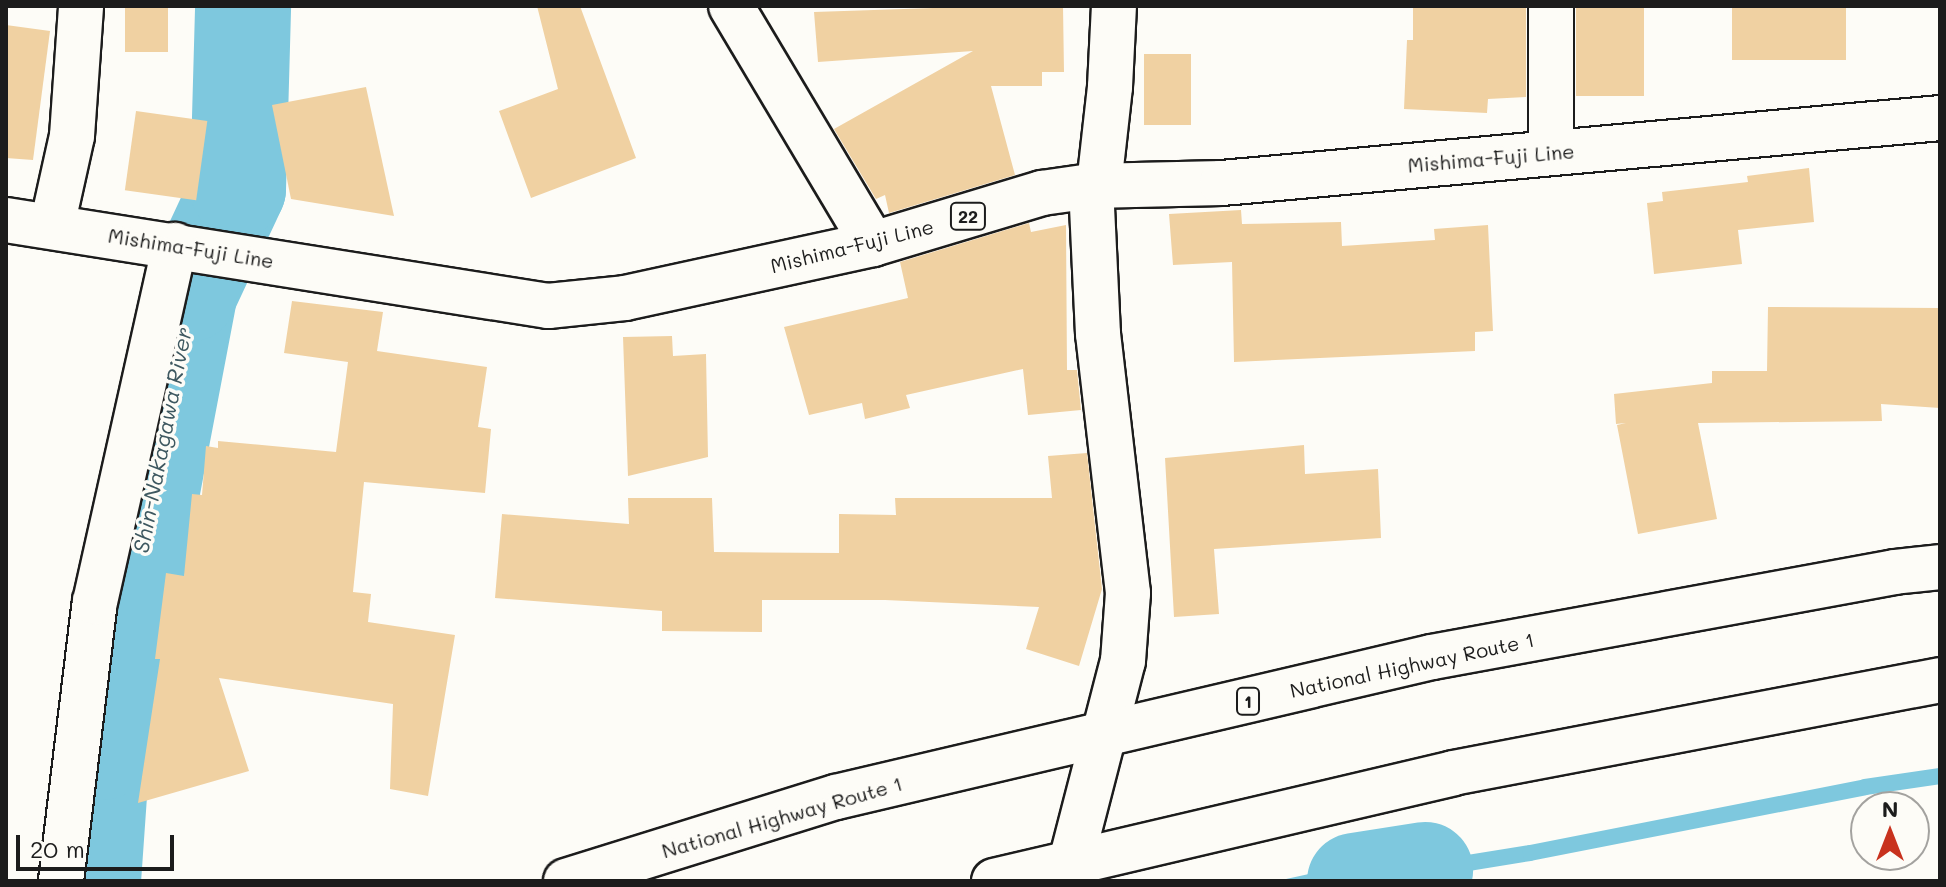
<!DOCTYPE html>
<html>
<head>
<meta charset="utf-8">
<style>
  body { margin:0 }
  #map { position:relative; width:1946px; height:887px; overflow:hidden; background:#fdfcf7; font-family:Mali,sans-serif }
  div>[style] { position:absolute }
  .water>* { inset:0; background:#7ec8de }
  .stream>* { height:16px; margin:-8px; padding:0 8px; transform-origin:8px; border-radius:8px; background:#7ec8de }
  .river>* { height:96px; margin:-48px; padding:0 48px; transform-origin:48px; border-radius:48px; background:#7ec8de }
  .building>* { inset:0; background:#f0d1a2; transform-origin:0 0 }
  .roads { filter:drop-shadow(2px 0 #1c1c1c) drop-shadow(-2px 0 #1c1c1c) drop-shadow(0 2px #1c1c1c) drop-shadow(0 -2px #1c1c1c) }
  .minor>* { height:44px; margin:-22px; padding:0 22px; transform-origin:22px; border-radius:22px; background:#fdfcf7 }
  .major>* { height:44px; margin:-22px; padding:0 22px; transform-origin:22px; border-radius:22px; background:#fdfcf7 }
  .highway>* { height:44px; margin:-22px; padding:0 22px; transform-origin:22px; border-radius:22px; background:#fdfcf7 }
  span { translate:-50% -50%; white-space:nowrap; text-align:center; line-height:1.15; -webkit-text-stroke:7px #fdfcf7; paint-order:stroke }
  .shield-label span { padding:2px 6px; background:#fdfcf7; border:2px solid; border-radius:6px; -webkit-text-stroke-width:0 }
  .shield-label { font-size:18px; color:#1c1c1c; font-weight:700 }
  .street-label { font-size:20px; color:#1c1c1c }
  .water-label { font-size:22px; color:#3e5860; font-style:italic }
  .frame { position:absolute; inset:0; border:8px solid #1c1c1c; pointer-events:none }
  .north { position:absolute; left:1850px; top:791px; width:80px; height:80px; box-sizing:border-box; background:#fdfcf7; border:2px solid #a3a29f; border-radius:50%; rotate:0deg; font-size:22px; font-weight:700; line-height:32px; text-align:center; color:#1c1c1c }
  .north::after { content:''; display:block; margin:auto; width:28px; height:36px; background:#c8321e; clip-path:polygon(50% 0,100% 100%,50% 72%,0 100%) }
  .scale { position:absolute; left:16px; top:835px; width:158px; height:36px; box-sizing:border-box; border:4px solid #1c1c1c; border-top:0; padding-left:10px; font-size:24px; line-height:28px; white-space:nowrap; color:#1c1c1c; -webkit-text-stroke:6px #fdfcf7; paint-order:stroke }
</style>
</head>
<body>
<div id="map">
  <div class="water">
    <i style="clip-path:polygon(1382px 858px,1404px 881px,1277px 881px)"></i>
  </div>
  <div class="stream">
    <i style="left:1425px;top:870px;width:106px;rotate:-9.2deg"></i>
    <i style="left:1530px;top:853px;width:341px;rotate:-11.1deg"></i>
    <i style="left:1865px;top:787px;width:76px;rotate:-8.3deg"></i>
  </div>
  <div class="river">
    <i style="left:93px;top:881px;width:129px;rotate:-86deg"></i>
    <i style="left:102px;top:752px;width:466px;rotate:-79.2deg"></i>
    <i style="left:189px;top:294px;width:116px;rotate:-65deg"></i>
    <i style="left:238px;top:189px;width:183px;rotate:-88.4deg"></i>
    <i style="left:1355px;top:881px;width:71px;rotate:-8.9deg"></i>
  </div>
  <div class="building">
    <i style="left:125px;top:6px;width:43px;height:46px"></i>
    <i style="clip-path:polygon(537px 6px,580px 6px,636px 158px,531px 198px,499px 111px,558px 89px)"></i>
    <i style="clip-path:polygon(993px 6px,1063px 6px,1064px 72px,1042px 72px,1042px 86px,991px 86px,1015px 175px,889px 213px,885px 195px,876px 199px,834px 129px,973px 51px,818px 62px,814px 12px)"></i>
    <i style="clip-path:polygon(1413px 6px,1526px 6px,1526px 97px,1488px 99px,1487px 113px,1404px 109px,1407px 40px,1413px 40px)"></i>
    <i style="left:1576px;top:6px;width:68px;height:90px"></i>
    <i style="left:1732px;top:6px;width:114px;height:54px"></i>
    <i style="clip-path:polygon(6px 25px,50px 31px,33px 160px,6px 158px)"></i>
    <i style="left:1144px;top:54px;width:47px;height:71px"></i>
    <i style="clip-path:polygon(366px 87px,394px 216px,291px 199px,272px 105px)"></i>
    <i style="left:136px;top:111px;width:72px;height:80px;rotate:8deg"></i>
    <i style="clip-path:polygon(1809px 168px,1814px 222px,1738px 230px,1742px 264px,1654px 274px,1647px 203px,1663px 201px,1662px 192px,1748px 182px,1747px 176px)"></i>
    <i style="clip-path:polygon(1241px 210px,1242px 224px,1341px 222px,1342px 246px,1435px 240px,1434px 229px,1488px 225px,1493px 331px,1475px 332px,1475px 351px,1234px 362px,1232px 262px,1173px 265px,1169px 214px)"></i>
    <i style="clip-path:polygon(1029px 223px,1031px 232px,1066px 225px,1067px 370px,1077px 370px,1081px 410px,1028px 415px,1023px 369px,906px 395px,910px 408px,865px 419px,862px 403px,809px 415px,784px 327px,908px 298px,900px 262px)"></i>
    <i style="clip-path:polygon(292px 301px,383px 312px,377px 351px,487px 367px,478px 427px,491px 429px,485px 493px,364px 482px,353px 592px,371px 594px,368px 622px,455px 635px,428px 796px,390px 789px,393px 704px,219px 678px,249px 771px,138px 803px,160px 659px,155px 659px,166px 573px,184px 576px,192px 494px,202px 495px,206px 446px,218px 448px,218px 441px,336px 452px,348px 362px,284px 353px)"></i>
    <i style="clip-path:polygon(1768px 307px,1940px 308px,1940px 408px,1881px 404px,1882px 421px,1698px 423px,1717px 519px,1638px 534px,1617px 425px,1626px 423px,1616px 424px,1614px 394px,1712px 383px,1712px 371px,1767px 371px)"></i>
    <i style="clip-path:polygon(672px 336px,673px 356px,706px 354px,708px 457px,628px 476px,623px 337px)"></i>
    <i style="clip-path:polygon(1304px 445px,1305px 474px,1378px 469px,1381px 538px,1214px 549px,1219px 614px,1174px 617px,1165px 458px)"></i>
    <i style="clip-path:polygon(1087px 453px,1102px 589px,1079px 666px,1026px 649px,1039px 607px,885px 600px,762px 600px,762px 632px,662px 631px,662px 611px,495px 598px,502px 514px,629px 524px,628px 498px,712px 498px,714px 552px,839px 553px,839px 514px,896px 515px,895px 498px,1052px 498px,1048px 456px)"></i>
  </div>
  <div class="roads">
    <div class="minor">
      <i style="left:731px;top:6px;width:277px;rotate:59.2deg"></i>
      <i style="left:1551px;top:153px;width:147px;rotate:-90deg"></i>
      <i style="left:1099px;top:185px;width:99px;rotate:-83.6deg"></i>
      <i style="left:1110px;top:87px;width:81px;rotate:-87.2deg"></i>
      <i style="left:52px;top:226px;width:92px;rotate:-77.5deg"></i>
      <i style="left:72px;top:136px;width:130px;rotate:-86deg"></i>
      <i style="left:61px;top:881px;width:281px;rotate:-83.1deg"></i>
      <i style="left:95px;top:602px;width:366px;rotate:-77.4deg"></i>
      <i style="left:1066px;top:881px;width:227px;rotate:-75.5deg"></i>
      <i style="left:1123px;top:661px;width:68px;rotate:-85.8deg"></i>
      <i style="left:1128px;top:593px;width:261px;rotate:-96.6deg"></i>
      <i style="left:1098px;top:334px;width:148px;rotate:-92.7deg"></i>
    </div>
    <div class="major">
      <i style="left:6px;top:220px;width:549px;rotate:9.02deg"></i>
      <i style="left:548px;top:306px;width:77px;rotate:-5.9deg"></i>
      <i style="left:625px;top:298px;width:254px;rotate:-12.3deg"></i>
      <i style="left:873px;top:244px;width:177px;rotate:-16.8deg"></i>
      <i style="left:1042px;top:193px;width:49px;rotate:-8.1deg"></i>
      <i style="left:1091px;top:186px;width:131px;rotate:-1.3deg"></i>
      <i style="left:1222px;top:183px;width:721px;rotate:-5.17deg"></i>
    </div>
    <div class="highway">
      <i style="left:566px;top:881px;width:283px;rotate:-17.3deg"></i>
      <i style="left:836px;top:797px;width:612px;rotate:-13.22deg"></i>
      <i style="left:1432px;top:657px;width:470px;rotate:-10.4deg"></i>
      <i style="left:1894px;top:572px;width:46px;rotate:-6.2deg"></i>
      <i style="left:994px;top:881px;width:472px;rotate:-13.2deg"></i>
      <i style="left:1453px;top:773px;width:496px;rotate:-10.8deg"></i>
    </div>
  </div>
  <div class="shield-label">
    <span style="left:968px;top:216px">22</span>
    <span style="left:1248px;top:701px">1</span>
  </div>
  <div class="street-label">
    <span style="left:1491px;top:158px;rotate:-5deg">Mishima-Fuji Line</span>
    <span style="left:852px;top:246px;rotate:-14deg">Mishima-Fuji Line</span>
    <span style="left:191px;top:248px;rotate:9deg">Mishima-Fuji Line</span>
    <span style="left:1412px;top:665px;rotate:-12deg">National Highway Route 1</span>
    <span style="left:782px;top:817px;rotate:-16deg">National Highway Route 1</span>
  </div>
  <div class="water-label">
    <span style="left:162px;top:440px;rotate:-79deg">Shin-Nakagawa River</span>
  </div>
  <div class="frame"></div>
  <div class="north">N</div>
  <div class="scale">20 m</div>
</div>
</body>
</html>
